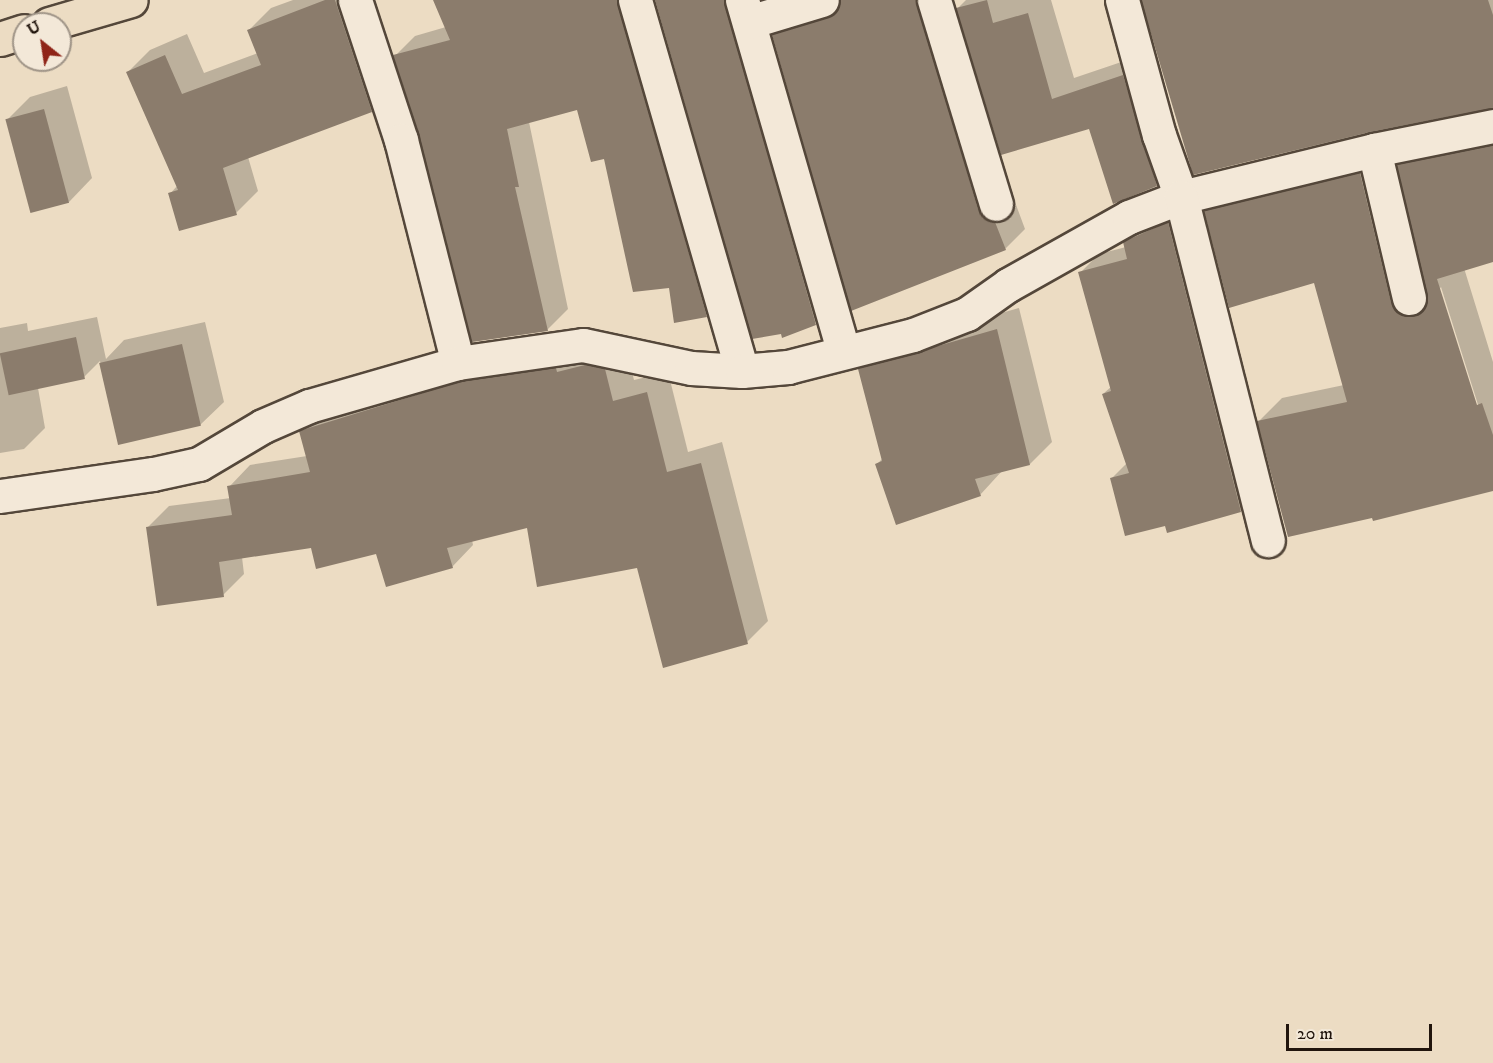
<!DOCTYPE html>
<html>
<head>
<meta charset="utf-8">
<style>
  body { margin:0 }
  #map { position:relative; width:1493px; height:1063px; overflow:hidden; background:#ecdcc3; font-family:"IM FELL DW Pica",serif }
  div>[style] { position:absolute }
  .shadow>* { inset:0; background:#0003 }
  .building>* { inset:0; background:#8b7c6c; transform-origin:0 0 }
  .roads { filter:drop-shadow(2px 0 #54473a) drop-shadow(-2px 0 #54473a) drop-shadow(0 2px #54473a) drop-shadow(0 -2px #54473a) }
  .minor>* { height:33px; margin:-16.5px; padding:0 16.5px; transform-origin:16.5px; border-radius:16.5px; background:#f3e8d8 }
  .major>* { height:33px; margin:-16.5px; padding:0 16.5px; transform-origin:16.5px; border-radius:16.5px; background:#ecdcc3 }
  span { translate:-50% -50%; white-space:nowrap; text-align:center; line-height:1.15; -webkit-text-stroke:4.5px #f3e8d8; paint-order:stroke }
  .north { position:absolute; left:12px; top:12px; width:60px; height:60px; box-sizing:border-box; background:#f3e8d8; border:2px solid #9f9487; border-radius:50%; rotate:330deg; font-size:16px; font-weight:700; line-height:24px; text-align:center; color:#21150d }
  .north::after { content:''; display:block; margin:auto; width:21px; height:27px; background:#8f2418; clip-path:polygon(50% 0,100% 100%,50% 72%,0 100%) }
  .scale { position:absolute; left:1286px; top:1024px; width:146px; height:27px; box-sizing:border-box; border:3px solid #21150d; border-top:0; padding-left:8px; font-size:18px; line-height:21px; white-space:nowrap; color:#21150d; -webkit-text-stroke:4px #f3e8d8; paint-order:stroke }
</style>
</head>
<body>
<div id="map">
  <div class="shadow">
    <i style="clip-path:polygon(293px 0,364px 0,393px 89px,371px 111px,248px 157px,258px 191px,236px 213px,170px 194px,177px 186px,128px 72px,150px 50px,187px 34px,204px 73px,258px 53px,249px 30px,271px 8px)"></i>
    <i style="clip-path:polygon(434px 0,641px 0,726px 295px,706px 315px,670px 286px,578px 108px,529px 122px,568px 309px,547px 330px,421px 135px,395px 56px,415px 36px,446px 27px)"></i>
    <i style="clip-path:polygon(656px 0,750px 0,835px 303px,815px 323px)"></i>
    <i style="clip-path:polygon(838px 0,940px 0,1004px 198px,1015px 202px,1025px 229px,1005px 249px,773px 35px,794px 15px)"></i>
    <i style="clip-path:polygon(966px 0,1051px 0,1074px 78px,1145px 54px,1178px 163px,1156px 185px,1090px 127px,1002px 153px,958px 8px)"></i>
    <i style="clip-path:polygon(1143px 0,1493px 0,1493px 106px,1194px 173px)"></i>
    <i style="clip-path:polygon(67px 86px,92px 178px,69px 202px,7px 120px,30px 97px)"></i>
    <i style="clip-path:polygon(evenodd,1493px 127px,1493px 260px,1464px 268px,1493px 362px,1493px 488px,1373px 517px,1259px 421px,1282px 398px,1344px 385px,1315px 281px,1205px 211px,1229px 188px,1383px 150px,1413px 279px,1429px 297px,1398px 165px,1421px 142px,1493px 127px,1441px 287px,1480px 411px,1477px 412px,1439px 290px,1441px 287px)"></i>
    <i style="clip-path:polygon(1186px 205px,1259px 492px,1241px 510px,1168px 531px,1166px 524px,1111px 479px,1127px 463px,1103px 394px,1112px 386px,1080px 273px,1099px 254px,1126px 247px,1125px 242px,1143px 224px)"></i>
    <i style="clip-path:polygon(1019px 308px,1052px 442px,1030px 464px,1002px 471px,980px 495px,877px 464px,883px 458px,859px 369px,882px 347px)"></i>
    <i style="clip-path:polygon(97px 317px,106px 359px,124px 340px,205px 322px,224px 402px,200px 425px,119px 444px,100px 361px,84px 377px,38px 388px,45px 428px,24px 449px,0 453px,0 328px,27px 323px,28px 331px)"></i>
    <i style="clip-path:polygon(626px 348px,634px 380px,668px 372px,688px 452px,722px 442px,768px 621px,747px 642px,638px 566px,528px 526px,472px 540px,473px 545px,452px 567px,377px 552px,312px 547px,242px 557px,244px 574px,223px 595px,148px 527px,169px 506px,231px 498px,229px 487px,250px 465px,307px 456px,301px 431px,323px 410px,485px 361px)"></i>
  </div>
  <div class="building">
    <i style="clip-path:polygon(325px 0,335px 0,372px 112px,223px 168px,237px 215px,179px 231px,168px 193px,178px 190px,126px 72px,165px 55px,182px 94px,261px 65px,247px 30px)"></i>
    <i style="clip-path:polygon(433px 0,617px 0,707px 317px,674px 323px,669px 288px,633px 292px,604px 159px,591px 162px,577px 110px,507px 129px,519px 187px,515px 187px,548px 331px,472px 342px,419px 135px,393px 55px,450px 40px)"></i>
    <i style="clip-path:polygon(655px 0,724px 0,816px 325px,782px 338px,781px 334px,752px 339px)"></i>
    <i style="clip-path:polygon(840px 0,916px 0,978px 209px,984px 218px,995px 222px,1006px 250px,851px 311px,772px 35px,828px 18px,836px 12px)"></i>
    <i style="clip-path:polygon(987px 0,993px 23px,1028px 13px,1052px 99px,1123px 75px,1157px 186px,1113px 204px,1089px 129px,1001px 155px,956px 8px)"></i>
    <i style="clip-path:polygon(1141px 0,1488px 0,1493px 15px,1493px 108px,1370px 132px,1193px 175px)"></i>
    <i style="left:44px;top:109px;width:97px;height:40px;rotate:75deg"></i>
    <i style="clip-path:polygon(1493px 145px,1493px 262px,1437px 279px,1477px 405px,1482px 403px,1493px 435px,1493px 491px,1373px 521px,1372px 518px,1288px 537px,1257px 421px,1347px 402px,1314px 283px,1229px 308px,1204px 211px,1360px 173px,1391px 302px,1396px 311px,1413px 316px,1422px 311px,1427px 294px,1397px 165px)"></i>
    <i style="clip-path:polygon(1168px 222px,1241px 512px,1167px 533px,1165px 526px,1125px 536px,1110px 478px,1129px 473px,1102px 394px,1111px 391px,1078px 272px,1127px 259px,1123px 242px)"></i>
    <i style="clip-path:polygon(997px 329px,1030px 465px,975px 479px,981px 496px,896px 525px,875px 464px,882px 461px,858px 369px)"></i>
    <i style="left:76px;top:337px;width:43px;height:78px;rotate:78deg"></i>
    <i style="left:182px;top:344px;width:84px;height:85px;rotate:77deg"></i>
    <i style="clip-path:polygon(585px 365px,605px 369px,613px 401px,647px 392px,667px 472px,701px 463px,748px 644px,663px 668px,637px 568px,537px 587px,527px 528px,447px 548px,453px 568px,386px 587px,376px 554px,316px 569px,311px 548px,219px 562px,224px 597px,157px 606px,146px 527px,232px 515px,227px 486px,310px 472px,299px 431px,462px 381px,556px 368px,557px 372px)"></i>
  </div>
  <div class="roads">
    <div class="minor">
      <i style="left:355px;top:0;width:147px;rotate:71.8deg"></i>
      <i style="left:401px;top:140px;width:230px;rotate:75.7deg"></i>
      <i style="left:635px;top:0;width:386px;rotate:73.9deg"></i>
      <i style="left:742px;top:0;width:365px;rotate:73.9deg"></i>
      <i style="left:934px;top:0;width:213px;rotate:73.1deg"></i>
      <i style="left:1122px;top:0;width:140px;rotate:74.7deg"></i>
      <i style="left:1159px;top:135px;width:66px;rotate:70.5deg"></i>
      <i style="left:1181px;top:197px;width:199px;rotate:-13.7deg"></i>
      <i style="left:749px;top:22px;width:76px;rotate:-16.8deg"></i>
      <i style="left:1409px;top:298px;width:152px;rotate:-103.3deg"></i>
      <i style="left:1374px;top:150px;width:121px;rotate:-11.4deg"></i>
      <i style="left:0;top:496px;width:155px;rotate:-8.2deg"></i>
      <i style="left:153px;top:474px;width:47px;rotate:-12.3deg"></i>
      <i style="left:199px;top:464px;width:74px;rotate:-30.7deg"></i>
      <i style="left:263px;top:426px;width:50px;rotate:-23.5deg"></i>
      <i style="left:309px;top:406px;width:155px;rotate:-16.1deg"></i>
      <i style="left:458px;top:363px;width:126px;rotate:-8.2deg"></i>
      <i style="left:583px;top:345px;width:110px;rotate:12deg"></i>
      <i style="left:691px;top:368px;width:51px;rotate:3.4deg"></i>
      <i style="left:742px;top:371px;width:46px;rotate:-5deg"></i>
      <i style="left:788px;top:367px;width:129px;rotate:-14.4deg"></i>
      <i style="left:913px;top:335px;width:58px;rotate:-21.3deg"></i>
      <i style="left:967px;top:314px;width:50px;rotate:-35.3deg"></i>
      <i style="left:1008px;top:285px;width:139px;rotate:-29.3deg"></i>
      <i style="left:1129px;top:217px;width:56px;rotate:-21deg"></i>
      <i style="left:1181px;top:197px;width:354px;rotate:75.8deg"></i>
    </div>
    <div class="major">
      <i style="left:49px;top:24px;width:85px;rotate:-16.3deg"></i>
      <i style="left:0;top:39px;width:25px;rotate:-18deg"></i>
    </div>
  </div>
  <div class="north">U</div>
  <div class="scale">20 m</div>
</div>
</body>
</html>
